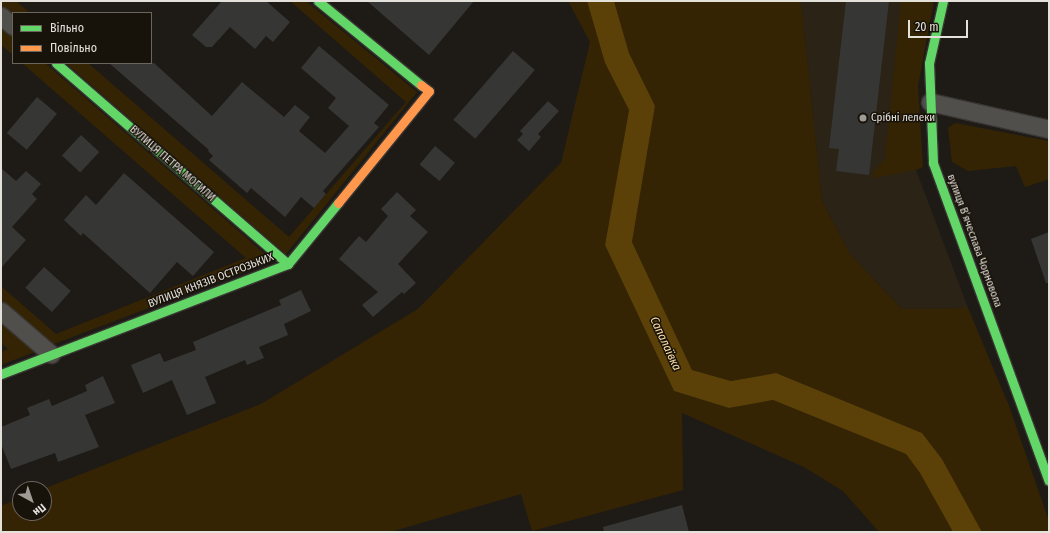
<!DOCTYPE html>
<html>
<head>
<meta charset="utf-8">
<style>
  body { margin:0 }
  #map { position:relative; width:1050px; height:533px; overflow:hidden; background:#1e1b16; font-family:"Fira Sans Condensed",sans-serif }
  div>[style] { position:absolute }
  .built>* { inset:0; background:#2b2315 }
  .green>* { inset:0; background:#352403 }
  .water>* { inset:0; background:#5b4007 }
  .building>* { inset:0; background:#363635; transform-origin:0 0 }
  .roads { filter:drop-shadow(1px 0 #383532) drop-shadow(-1px 0 #383532) drop-shadow(0 1px #383532) drop-shadow(0 -1px #383532) }
  .street>* { height:17px; margin:-8.5px; padding:0 8.5px; transform-origin:8.5px; border-radius:8.5px; background:#514f4c }
  .fast>* { height:9px; margin:-4.5px; padding:0 4.5px; transform-origin:4.5px; border-radius:4.5px; background:#63d668 }
  .slow>* { height:9px; margin:-4.5px; padding:0 4.5px; transform-origin:4.5px; border-radius:4.5px; background:#ff974d }
  .dots>* { width:11px; height:11px; translate:-50% -50%; box-sizing:border-box; border:2px solid #18130a; border-radius:50% }
  span { translate:-50% -50%; white-space:nowrap; text-align:center; line-height:1.15; -webkit-text-stroke:3px #18130a; paint-order:stroke }
  .poi-label { font-size:11px; color:#e4e0da }
  .left { translate:0 -50%; text-align:left }
  .street-label { font-size:11px; color:#e4e0da }
  .water-label { font-size:12px; color:#fbdba4; font-style:italic }
  .frame { position:absolute; inset:0; border:2px solid #e4e0da; pointer-events:none }
  .legend { position:absolute; left:12px; top:12px; width:140px; height:52px; box-sizing:border-box; background:#18130a; border:1px solid #6a655d; margin:0; padding:5px 7px; list-style:none; font-size:12px; color:#e4e0da }
  .legend li { display:flex; align-items:center; gap:8px; height:20px }
  .legend b { width:20px; border:1px solid #6a655d }
  .north { position:absolute; left:12px; top:481px; width:40px; height:40px; box-sizing:border-box; background:#18130a; border:1px solid #6a655d; border-radius:50%; rotate:140deg; font-size:11px; font-weight:700; line-height:16px; text-align:center; color:#e4e0da }
  .north::after { content:''; display:block; margin:auto; width:14px; height:18px; background:#9f9b95; clip-path:polygon(50% 0,100% 100%,50% 72%,0 100%) }
  .scale { position:absolute; left:908px; top:20px; width:60px; height:18px; box-sizing:border-box; border:2px solid #e4e0da; border-top:0; padding-left:5px; font-size:12px; line-height:14px; white-space:nowrap; color:#e4e0da; -webkit-text-stroke:3px #18130a; paint-order:stroke }
</style>
</head>
<body>
<div id="map">
  <div class="built">
    <i style="clip-path:polygon(801px 1px,922px 1px,908px 66px,916px 170px,968px 308px,902px 309px,850px 254px,822px 201px)"></i>
  </div>
  <div class="green">
    <i style="clip-path:polygon(1px 1px,16px 1px,30px 13px,13px 13px,13px 17px,1px 6px)"></i>
    <i style="clip-path:polygon(290px 1px,306px 1px,417px 92px,286px 254px,66px 63px,88px 63px,289px 237px,406px 102px)"></i>
    <i style="clip-path:polygon(568px 1px,587px 1px,605px 63px,629px 110px,605px 245px,674px 391px,729px 408px,773px 400px,906px 454px,920px 473px,953px 532px,879px 532px,843px 491px,804px 467px,682px 413px,683px 490px,532px 531px,521px 494px,390px 532px,1px 532px,1px 506px,20px 498px,20px 513px,44px 513px,43px 489px,261px 404px,418px 309px,561px 163px,590px 42px)"></i>
    <i style="clip-path:polygon(614px 1px,801px 1px,822px 201px,850px 254px,902px 309px,968px 308px,1009px 406px,1049px 521px,1049px 532px,982px 532px,942px 459px,922px 433px,776px 373px,731px 381px,692px 370px,632px 242px,655px 106px,629px 53px)"></i>
    <i style="clip-path:polygon(901px 1px,934px 1px,918px 86px,923px 167px,916px 170px,873px 178px,873px 172px,885px 159px)"></i>
    <i style="clip-path:polygon(1px 25px,13px 35px,13px 55px,1px 45px)"></i>
    <i style="clip-path:polygon(22px 63px,45px 63px,273px 261px,51px 345px,1px 301px,1px 286px,56px 334px,246px 258px)"></i>
    <i style="clip-path:polygon(955px 123px,1049px 141px,1049px 179px,1025px 187px,1016px 166px,968px 171px,952px 162px,948px 128px)"></i>
    <i style="clip-path:polygon(1px 320px,37px 351px,1px 365px,1px 352px,8px 349px,1px 343px)"></i>
  </div>
  <div class="water">
    <i style="clip-path:polygon(587px 1px,614px 1px,629px 53px,655px 106px,632px 242px,692px 370px,731px 381px,776px 373px,922px 433px,942px 459px,982px 532px,953px 532px,920px 473px,906px 454px,773px 400px,729px 408px,674px 391px,605px 245px,629px 110px,605px 63px)"></i>
  </div>
  <div class="building">
    <i style="clip-path:polygon(222px 1px,266px 1px,290px 22px,273px 42px,266px 36px,255px 49px,230px 27px,212px 47px,206px 47px,192px 35px)"></i>
    <i style="clip-path:polygon(367px 1px,474px 1px,429px 55px)"></i>
    <i style="clip-path:polygon(846px 1px,889px 1px,869px 175px,836px 171px,839px 149px,829px 148px)"></i>
    <i style="clip-path:polygon(319px 46px,389px 105px,374px 123px,379px 127px,323px 191px,326px 194px,314px 208px,301px 197px,285px 217px,251px 188px,247px 193px,209px 160px,213px 156px,208px 151px,209px 150px,109px 63px,154px 63px,212px 116px,242px 82px,284px 117px,295px 105px,310px 117px,299px 131px,325px 153px,349px 126px,328px 108px,336px 98px,301px 68px)"></i>
    <i style="left:513px;top:51px;width:29px;height:91px;rotate:41deg"></i>
    <i style="left:37px;top:97px;width:26px;height:47px;rotate:40deg"></i>
    <i style="clip-path:polygon(548px 101px,559px 111px,538px 134px,541px 137px,529px 151px,517px 140px,523px 134px,520px 131px)"></i>
    <i style="left:81px;top:135px;width:25px;height:28px;rotate:43deg"></i>
    <i style="left:435px;top:146px;width:26px;height:24px;rotate:40deg"></i>
    <i style="clip-path:polygon(1px 168px,16px 181px,26px 171px,41px 184px,32px 194px,37px 199px,12px 227px,26px 240px,1px 268px)"></i>
    <i style="clip-path:polygon(124px 173px,214px 252px,193px 276px,177px 262px,150px 293px,83px 233px,81px 236px,64px 220px,86px 195px,96px 205px)"></i>
    <i style="clip-path:polygon(397px 192px,416px 210px,410px 216px,428px 232px,398px 264px,416px 283px,404px 294px,402px 292px,373px 317px,362px 305px,378px 292px,339px 259px,359px 236px,366px 242px,388px 216px,381px 209px)"></i>
    <i style="clip-path:polygon(1049px 232px,1049px 283px,1046px 283px,1031px 239px)"></i>
    <i style="left:44px;top:267px;width:36px;height:28px;rotate:42deg"></i>
    <i style="clip-path:polygon(301px 290px,311px 311px,284px 324px,288px 335px,259px 347px,264px 358px,247px 365px,245px 360px,205px 377px,216px 403px,187px 415px,172px 380px,143px 393px,131px 365px,160px 353px,164px 362px,196px 350px,193px 342px,281px 305px,279px 300px)"></i>
    <i style="clip-path:polygon(103px 376px,115px 403px,85px 415px,99px 447px,58px 462px,55px 453px,11px 469px,1px 444px,1px 427px,30px 415px,27px 408px,49px 399px,52px 406px,87px 391px,85px 385px)"></i>
    <i style="clip-path:polygon(682px 505px,689px 532px,604px 532px,603px 527px)"></i>
  </div>
  <div class="roads">
    <div class="street">
      <i style="left:1px;top:16px;width:16px;rotate:40deg"></i>
      <i style="left:930px;top:102px;width:122px;rotate:12.8deg"></i>
      <i style="left:1px;top:311px;width:66px;rotate:40.7deg"></i>
    </div>
    <div class="fast">
      <i style="left:318px;top:1px;width:133px;rotate:39.2deg"></i>
      <i style="left:943px;top:1px;width:64px;rotate:102.7deg"></i>
      <i style="left:929px;top:63px;width:100px;rotate:87.7deg"></i>
      <i style="left:933px;top:163px;width:338px;rotate:70deg"></i>
      <i style="left:56px;top:63px;width:307px;rotate:40.9deg"></i>
      <i style="left:1px;top:374px;width:307px;rotate:-21deg"></i>
      <i style="left:288px;top:264px;width:79px;rotate:-50.7deg"></i>
    </div>
    <div class="slow">
      <i style="left:338px;top:203px;width:144px;rotate:-50.9deg"></i>
      <i style="left:429px;top:91px;width:10px;rotate:-143deg"></i>
    </div>
  </div>
  <div class="dots">
    <i style="left:863px;top:118px;background:#9f9b95"></i>
  </div>
  <div class="poi-label">
    <span class="left" style="left:871px;top:118px">Срібні лелеки</span>
  </div>
  <div class="street-label">
    <span style="left:172px;top:164px;rotate:41deg">ВУЛИЦЯ ПЕТРА МОГИЛИ</span>
    <span style="left:974px;top:241px;rotate:70deg">вулиця Вʼячеслава Чорновола</span>
    <span style="left:211px;top:281px;rotate:-21deg">ВУЛИЦЯ КНЯЗІВ ОСТРОЗЬКИХ</span>
  </div>
  <div class="water-label">
    <span style="left:665px;top:344px;rotate:65deg">Сапалаївка</span>
  </div>
  <div class="frame"></div>
  <ul class="legend">
  <li><b style="height:5px;background:#63d668"></b>Вільно</li>
  <li><b style="height:5px;background:#ff974d"></b>Повільно</li>
  </ul>
  <div class="north">Пн</div>
  <div class="scale">20 m</div>
</div>
</body>
</html>
